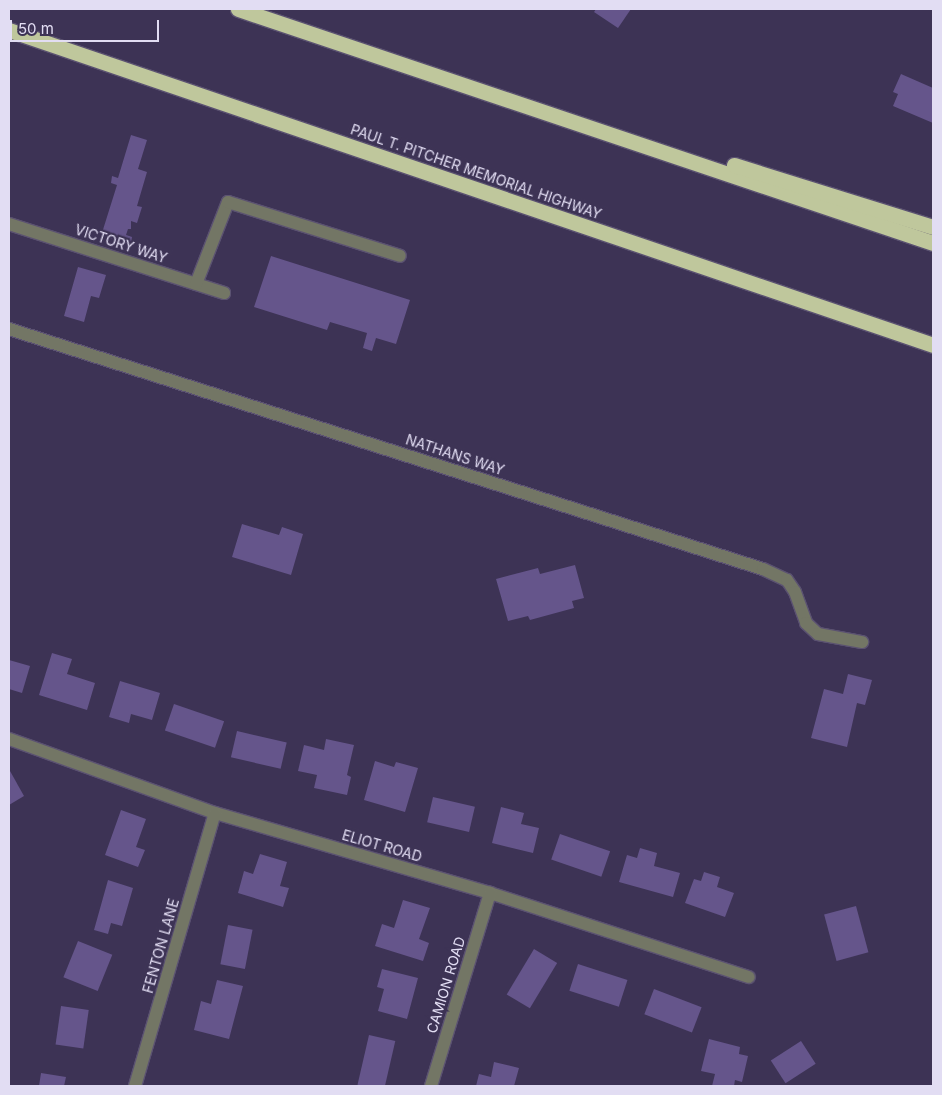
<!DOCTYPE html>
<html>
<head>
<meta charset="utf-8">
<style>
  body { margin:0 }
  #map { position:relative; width:942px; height:1095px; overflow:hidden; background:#3d3355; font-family:Inter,sans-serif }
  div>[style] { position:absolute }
  .building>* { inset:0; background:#65558b; transform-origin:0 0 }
  .roads { filter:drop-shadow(1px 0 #5b5271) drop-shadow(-1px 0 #5b5271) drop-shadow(0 1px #5b5271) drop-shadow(0 -1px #5b5271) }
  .minor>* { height:12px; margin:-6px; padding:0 6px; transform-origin:6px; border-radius:6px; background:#737665 }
  .highway>* { height:15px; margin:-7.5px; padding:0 7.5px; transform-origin:7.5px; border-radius:7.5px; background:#bfc79c }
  span { translate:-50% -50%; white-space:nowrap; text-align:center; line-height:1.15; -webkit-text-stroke:4.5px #3d3355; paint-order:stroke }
  .street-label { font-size:14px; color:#e2ddf3 }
  .frame { position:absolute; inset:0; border:10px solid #e2ddf3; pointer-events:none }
  .scale { position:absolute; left:10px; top:20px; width:149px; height:22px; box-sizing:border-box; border:2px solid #e2ddf3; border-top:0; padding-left:6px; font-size:15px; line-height:18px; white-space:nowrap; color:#e2ddf3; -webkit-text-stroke:4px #3d3355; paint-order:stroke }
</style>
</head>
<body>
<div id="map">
  <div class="building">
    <i style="clip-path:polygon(596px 9px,631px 9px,618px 28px,594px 12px)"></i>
    <i style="clip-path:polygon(901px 74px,933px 88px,933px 123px,893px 106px,898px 94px,893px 92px)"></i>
    <i style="clip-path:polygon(131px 135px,147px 140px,138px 169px,147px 172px,137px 206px,142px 207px,137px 223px,131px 221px,131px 229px,128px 229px,126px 235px,132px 237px,131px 243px,101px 236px,117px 185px,111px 183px,112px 176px,118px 178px)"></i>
    <i style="clip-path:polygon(271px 256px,410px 300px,396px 344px,376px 338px,372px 351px,363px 348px,367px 333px,330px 322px,327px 330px,254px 307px)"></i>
    <i style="clip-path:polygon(78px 267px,106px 275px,99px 298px,91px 296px,84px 322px,64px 316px)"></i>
    <i style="clip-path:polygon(242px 524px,279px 535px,282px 527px,303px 534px,291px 575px,232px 557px)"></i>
    <i style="clip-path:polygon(575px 565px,584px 598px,572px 601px,574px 608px,530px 620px,528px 616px,508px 621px,496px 579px,538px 568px,540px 574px)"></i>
    <i style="clip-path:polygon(52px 653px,72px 659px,67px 674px,95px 683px,87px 710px,39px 695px)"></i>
    <i style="clip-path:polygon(9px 660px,30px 666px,22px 693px,9px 689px)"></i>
    <i style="clip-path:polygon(848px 674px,872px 680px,865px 705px,857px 703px,847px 747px,811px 738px,824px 689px,843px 694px)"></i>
    <i style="clip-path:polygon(120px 681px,160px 693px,152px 720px,131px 714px,129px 723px,109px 717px)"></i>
    <i style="left:174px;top:704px;width:53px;height:28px;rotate:19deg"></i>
    <i style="left:237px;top:731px;width:51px;height:27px;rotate:13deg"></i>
    <i style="clip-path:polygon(326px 739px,354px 745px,347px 775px,351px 777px,347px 795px,314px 788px,317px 775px,298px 771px,304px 745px,324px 750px)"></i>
    <i style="clip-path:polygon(375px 761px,394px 767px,396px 762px,418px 768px,405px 812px,364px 800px)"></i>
    <i style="clip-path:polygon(10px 771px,24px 796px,9px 805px,9px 772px)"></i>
    <i style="left:433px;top:797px;width:43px;height:26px;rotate:13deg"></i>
    <i style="clip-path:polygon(501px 807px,524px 813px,521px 824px,539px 828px,533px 853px,492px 843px)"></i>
    <i style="clip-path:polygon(121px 810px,146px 819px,136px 847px,145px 850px,138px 867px,105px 855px)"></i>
    <i style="left:560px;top:834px;width:53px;height:27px;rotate:19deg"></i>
    <i style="clip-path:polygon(640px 848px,657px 853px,654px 866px,680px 873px,673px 897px,619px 882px,627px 855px,637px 858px)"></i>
    <i style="clip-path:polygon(260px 854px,287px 862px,280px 886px,289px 888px,283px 907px,238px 893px,244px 871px,253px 874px)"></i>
    <i style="clip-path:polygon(704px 872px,720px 877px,717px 887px,734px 893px,725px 917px,685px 903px,694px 879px,701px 881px)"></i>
    <i style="clip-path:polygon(108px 880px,133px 888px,122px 926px,111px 923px,108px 934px,94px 930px)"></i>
    <i style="clip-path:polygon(403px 900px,430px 908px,419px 939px,429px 943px,423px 961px,375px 946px,382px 924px,394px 928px)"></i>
    <i style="left:856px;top:906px;width:48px;height:33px;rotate:75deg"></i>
    <i style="left:228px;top:925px;width:25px;height:40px;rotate:11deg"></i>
    <i style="left:78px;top:941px;width:37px;height:39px;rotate:22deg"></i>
    <i style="left:534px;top:949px;width:27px;height:53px;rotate:31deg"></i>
    <i style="left:578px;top:964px;width:52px;height:28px;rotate:18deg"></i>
    <i style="clip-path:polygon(382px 969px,418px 978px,407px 1019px,378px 1011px,384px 989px,377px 987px)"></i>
    <i style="clip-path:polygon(217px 980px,243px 986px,229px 1039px,194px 1030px,201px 1001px,211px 1004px)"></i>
    <i style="left:654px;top:989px;width:51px;height:27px;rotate:21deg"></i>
    <i style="left:61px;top:1006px;width:28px;height:39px;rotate:8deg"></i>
    <i style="left:369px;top:1035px;width:27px;height:51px;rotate:13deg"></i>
    <i style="clip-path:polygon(709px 1039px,740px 1047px,739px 1054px,748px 1056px,742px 1082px,735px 1080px,734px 1086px,712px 1086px,715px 1074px,701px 1071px)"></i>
    <i style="left:801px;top:1041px;width:27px;height:36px;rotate:57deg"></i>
    <i style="clip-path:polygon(494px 1062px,519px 1068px,514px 1086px,476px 1086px,479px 1074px,491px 1077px)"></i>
    <i style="clip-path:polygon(41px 1073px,66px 1077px,64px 1086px,39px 1086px)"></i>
  </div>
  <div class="roads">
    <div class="minor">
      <i style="left:9px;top:224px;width:226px;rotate:17.8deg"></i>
      <i style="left:196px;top:284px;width:88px;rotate:-68.7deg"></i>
      <i style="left:228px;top:202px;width:180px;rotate:17.4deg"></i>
      <i style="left:9px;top:329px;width:791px;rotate:17.66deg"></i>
      <i style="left:763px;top:569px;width:26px;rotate:25deg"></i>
      <i style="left:787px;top:580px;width:14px;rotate:56deg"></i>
      <i style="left:795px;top:592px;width:33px;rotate:70deg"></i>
      <i style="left:806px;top:623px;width:16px;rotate:43deg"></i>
      <i style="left:818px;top:634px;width:45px;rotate:10.3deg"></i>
      <i style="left:9px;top:739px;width:219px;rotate:19.8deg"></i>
      <i style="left:215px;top:813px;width:286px;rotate:16.2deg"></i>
      <i style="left:490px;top:893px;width:272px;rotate:18deg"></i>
      <i style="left:135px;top:1086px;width:284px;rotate:-73.7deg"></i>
      <i style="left:431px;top:1086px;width:202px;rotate:-73deg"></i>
    </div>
    <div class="highway">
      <i style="left:238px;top:9px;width:733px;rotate:18.61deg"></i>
      <i style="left:9px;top:30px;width:976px;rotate:18.82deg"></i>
      <i style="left:734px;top:165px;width:208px;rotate:17.3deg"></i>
    </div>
  </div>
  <div class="street-label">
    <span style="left:476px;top:172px;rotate:19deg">PAUL T. PITCHER MEMORIAL HIGHWAY</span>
    <span style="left:121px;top:244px;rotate:18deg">VICTORY WAY</span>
    <span style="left:455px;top:455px;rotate:18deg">NATHANS WAY</span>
    <span style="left:382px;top:846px;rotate:16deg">ELIOT ROAD</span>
    <span style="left:161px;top:946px;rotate:-74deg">FENTON LANE</span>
    <span style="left:446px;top:985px;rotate:-73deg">CAMION ROAD</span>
  </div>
  <div class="frame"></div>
  <div class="scale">50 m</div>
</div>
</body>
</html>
